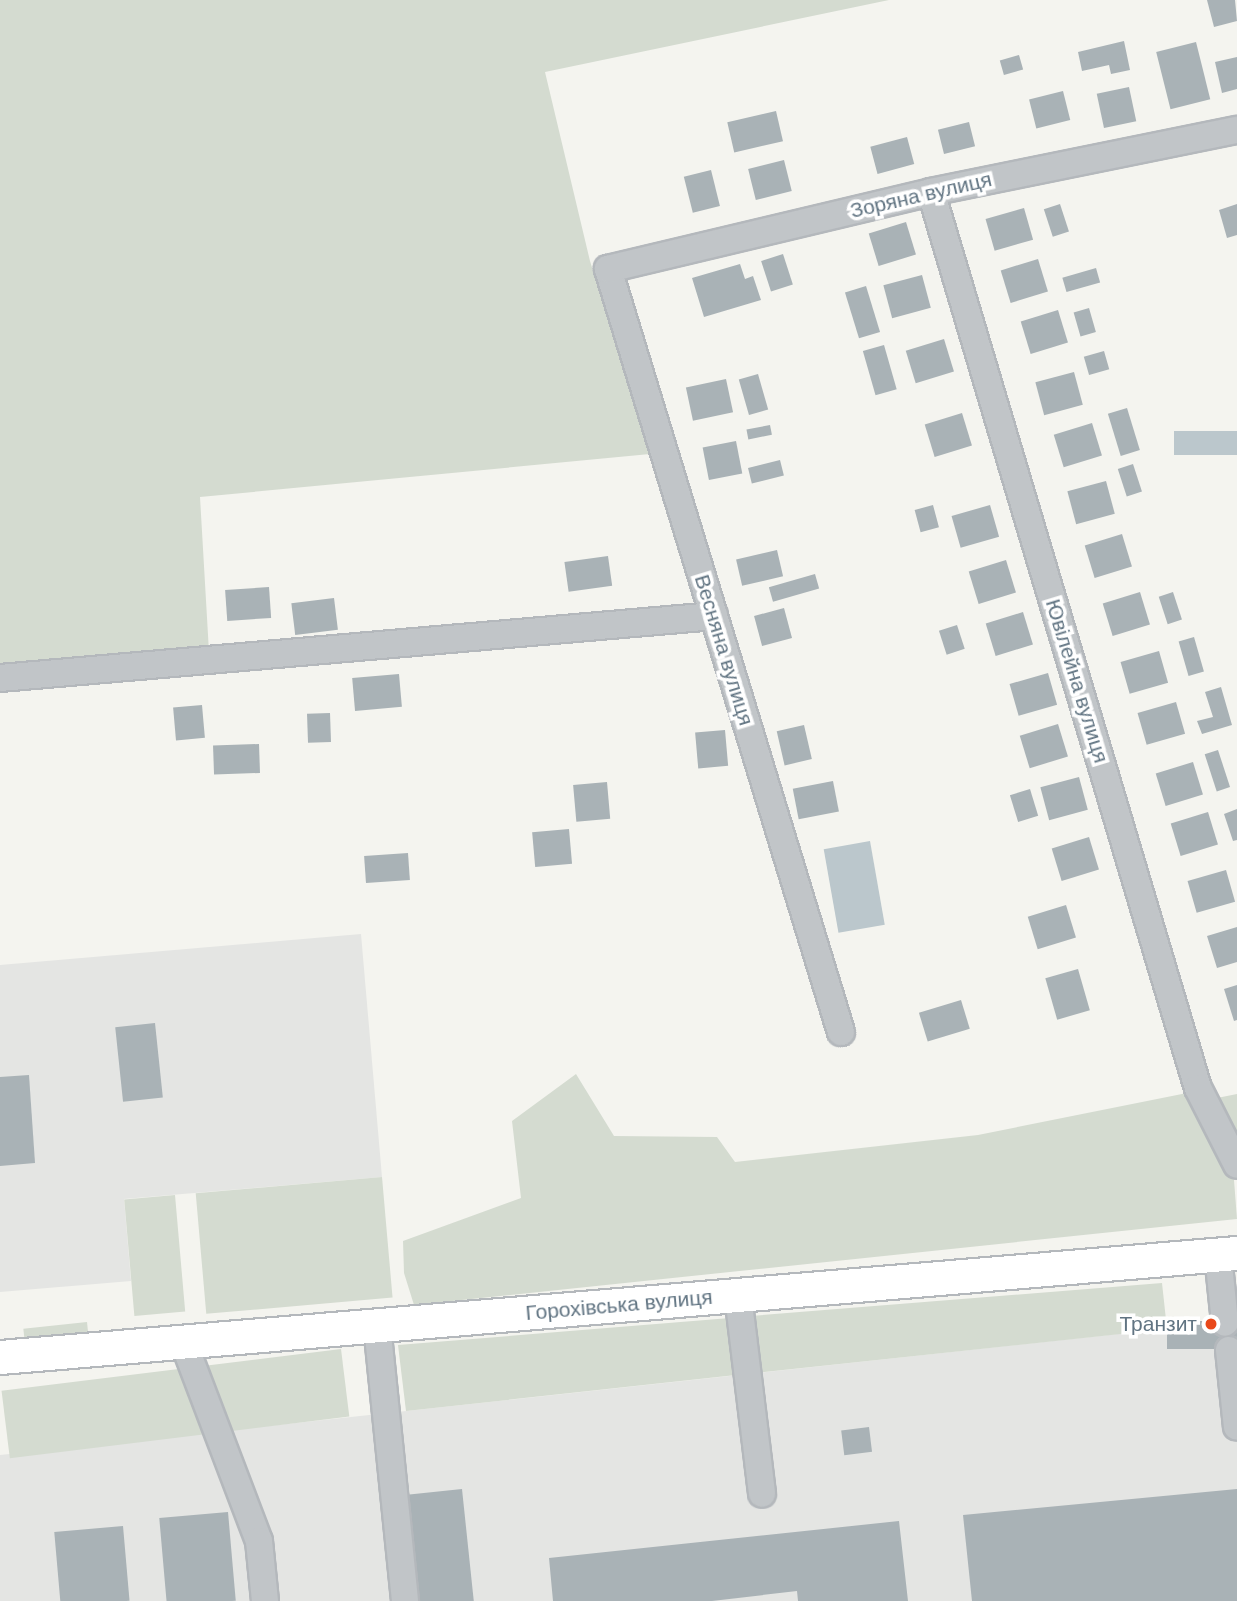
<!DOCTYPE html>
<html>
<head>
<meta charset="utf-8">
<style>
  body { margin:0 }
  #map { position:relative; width:1237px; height:1601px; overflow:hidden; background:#f4f4ef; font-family:Arial,sans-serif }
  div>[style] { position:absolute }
  .built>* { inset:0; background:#e4e5e3 }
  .green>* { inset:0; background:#d4dbd0; transform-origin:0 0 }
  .water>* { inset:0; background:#bbc7cc; transform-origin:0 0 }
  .building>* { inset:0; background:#a9b2b6; transform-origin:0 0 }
  .roads { filter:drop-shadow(2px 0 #b4b8bc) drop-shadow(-2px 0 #b4b8bc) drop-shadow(0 2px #b4b8bc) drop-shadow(0 -2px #b4b8bc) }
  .minor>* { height:26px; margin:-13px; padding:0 13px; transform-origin:13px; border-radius:13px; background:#c1c5c8 }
  .major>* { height:33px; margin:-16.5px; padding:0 16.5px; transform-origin:16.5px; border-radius:16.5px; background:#fff }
  .dots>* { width:19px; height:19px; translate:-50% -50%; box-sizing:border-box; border:4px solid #fff; border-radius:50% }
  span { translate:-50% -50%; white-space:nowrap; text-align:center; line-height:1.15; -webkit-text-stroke:7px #fff; paint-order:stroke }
  .street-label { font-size:21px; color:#617482 }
  .poi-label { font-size:21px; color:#617482 }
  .right { translate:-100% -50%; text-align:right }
</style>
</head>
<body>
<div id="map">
  <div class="built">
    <i style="clip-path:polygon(361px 934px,382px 1177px,124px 1199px,131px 1281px,0 1292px,0 965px)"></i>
    <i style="clip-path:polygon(1237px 1321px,1237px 1601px,0 1601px,0 1455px)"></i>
  </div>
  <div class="green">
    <i style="clip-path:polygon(0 0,889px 0,545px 72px,590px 261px,650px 454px,200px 497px,209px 652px,0 667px)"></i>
    <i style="clip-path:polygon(576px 1074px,614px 1136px,717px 1137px,735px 1162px,978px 1135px,1187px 1093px,1234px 1180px,1237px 1219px,414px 1305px,404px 1273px,403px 1241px,521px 1198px,512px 1121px)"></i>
    <i style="clip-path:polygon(1237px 1094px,1237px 1138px,1217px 1098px)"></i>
    <i style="left:382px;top:1177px;width:121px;height:187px;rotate:85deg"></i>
    <i style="left:175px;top:1195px;width:117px;height:51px;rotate:85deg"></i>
    <i style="clip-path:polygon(1162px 1283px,1167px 1329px,756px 1373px,750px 1316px)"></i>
    <i style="clip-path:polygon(730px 1318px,736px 1375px,406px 1411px,398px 1345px)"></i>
    <i style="left:87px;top:1322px;width:10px;height:64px;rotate:84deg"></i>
    <i style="left:341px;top:1349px;width:68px;height:342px;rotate:83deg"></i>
  </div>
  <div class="water">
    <i style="left:1237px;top:431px;width:24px;height:63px;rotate:90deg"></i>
    <i style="left:870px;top:841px;width:85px;height:47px;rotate:80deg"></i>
  </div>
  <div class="building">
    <i style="clip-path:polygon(1207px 0,1235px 0,1237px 21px,1214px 27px)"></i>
    <i style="clip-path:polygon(1124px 41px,1130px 70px,1111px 74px,1109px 65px,1082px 71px,1078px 52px)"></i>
    <i style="left:1196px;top:42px;width:59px;height:41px;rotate:76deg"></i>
    <i style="left:1019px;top:55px;width:15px;height:20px;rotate:74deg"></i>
    <i style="clip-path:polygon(1237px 57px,1237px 89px,1222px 93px,1215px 62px)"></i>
    <i style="left:1129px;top:87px;width:35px;height:33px;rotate:78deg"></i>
    <i style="left:1063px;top:91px;width:30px;height:35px;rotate:76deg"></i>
    <i style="left:776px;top:111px;width:31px;height:50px;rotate:77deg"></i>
    <i style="left:969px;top:122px;width:25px;height:32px;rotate:76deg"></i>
    <i style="left:907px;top:137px;width:28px;height:38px;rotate:75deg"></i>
    <i style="left:784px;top:160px;width:32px;height:37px;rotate:76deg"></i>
    <i style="left:711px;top:170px;width:37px;height:28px;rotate:76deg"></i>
    <i style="left:1060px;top:204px;width:29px;height:17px;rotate:72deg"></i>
    <i style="clip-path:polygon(1237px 204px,1237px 235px,1227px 238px,1219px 210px)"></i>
    <i style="left:1024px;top:208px;width:33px;height:40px;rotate:74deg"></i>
    <i style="left:906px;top:222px;width:34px;height:39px;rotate:73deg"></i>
    <i style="left:783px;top:254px;width:32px;height:23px;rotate:72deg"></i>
    <i style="left:1038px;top:259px;width:34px;height:39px;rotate:73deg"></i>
    <i style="clip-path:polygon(740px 264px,745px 279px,753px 276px,761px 300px,704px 317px,692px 278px)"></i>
    <i style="left:1096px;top:268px;width:15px;height:35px;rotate:74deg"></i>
    <i style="left:922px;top:275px;width:34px;height:40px;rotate:75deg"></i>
    <i style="left:866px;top:286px;width:48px;height:22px;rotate:73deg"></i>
    <i style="left:1089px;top:308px;width:25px;height:16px;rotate:74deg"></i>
    <i style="left:1058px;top:310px;width:34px;height:39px;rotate:73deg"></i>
    <i style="left:944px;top:339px;width:34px;height:40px;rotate:73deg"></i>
    <i style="left:884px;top:345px;width:46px;height:22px;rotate:74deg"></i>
    <i style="left:1104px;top:351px;width:19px;height:21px;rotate:74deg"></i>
    <i style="left:1074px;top:372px;width:34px;height:40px;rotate:75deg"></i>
    <i style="left:758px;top:374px;width:37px;height:20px;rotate:74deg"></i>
    <i style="left:726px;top:379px;width:34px;height:41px;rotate:78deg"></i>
    <i style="left:1127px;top:408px;width:44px;height:20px;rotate:73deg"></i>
    <i style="left:962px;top:413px;width:34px;height:39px;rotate:73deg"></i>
    <i style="left:1092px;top:423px;width:34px;height:40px;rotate:73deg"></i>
    <i style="left:770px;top:425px;width:10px;height:24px;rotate:79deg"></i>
    <i style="left:736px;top:441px;width:33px;height:34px;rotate:79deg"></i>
    <i style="left:780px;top:460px;width:16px;height:33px;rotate:76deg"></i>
    <i style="left:1133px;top:464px;width:29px;height:16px;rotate:72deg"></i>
    <i style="left:1106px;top:481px;width:34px;height:40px;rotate:75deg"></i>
    <i style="left:933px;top:505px;width:23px;height:19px;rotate:75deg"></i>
    <i style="left:990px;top:505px;width:33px;height:40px;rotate:74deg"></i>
    <i style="left:1122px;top:534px;width:34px;height:39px;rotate:73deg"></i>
    <i style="left:777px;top:550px;width:27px;height:42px;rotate:77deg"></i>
    <i style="left:608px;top:556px;width:30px;height:44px;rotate:82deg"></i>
    <i style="left:1006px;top:560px;width:34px;height:39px;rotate:73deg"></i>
    <i style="left:815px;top:574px;width:15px;height:48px;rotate:74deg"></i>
    <i style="left:269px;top:587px;width:31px;height:44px;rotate:86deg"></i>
    <i style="left:1140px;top:592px;width:34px;height:39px;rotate:73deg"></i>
    <i style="left:1173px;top:592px;width:29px;height:15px;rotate:72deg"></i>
    <i style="left:334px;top:598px;width:32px;height:43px;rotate:83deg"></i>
    <i style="left:784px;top:608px;width:31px;height:31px;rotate:75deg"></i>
    <i style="left:1023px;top:612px;width:34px;height:39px;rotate:73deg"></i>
    <i style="left:957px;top:625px;width:25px;height:19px;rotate:72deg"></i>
    <i style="left:1194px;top:637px;width:36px;height:16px;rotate:74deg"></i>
    <i style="left:1159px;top:651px;width:33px;height:40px;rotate:74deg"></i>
    <i style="left:1048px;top:673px;width:33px;height:40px;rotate:74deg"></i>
    <i style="left:399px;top:674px;width:33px;height:47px;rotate:85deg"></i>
    <i style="clip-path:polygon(1221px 687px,1232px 725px,1202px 734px,1197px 721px,1213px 717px,1205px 692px)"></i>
    <i style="left:1176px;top:702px;width:33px;height:40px;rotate:74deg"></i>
    <i style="left:202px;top:705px;width:33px;height:29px;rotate:85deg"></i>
    <i style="left:330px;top:713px;width:29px;height:23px;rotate:88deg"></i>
    <i style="left:1058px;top:724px;width:34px;height:40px;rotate:73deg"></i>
    <i style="left:804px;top:725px;width:35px;height:28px;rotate:77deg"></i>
    <i style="left:725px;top:730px;width:36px;height:30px;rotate:85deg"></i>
    <i style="left:259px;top:744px;width:29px;height:46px;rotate:88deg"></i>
    <i style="left:1218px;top:750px;width:39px;height:14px;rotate:72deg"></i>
    <i style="left:1193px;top:762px;width:34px;height:39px;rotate:73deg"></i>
    <i style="left:1079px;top:777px;width:34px;height:40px;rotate:75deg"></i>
    <i style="left:833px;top:781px;width:31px;height:41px;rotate:79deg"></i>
    <i style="left:607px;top:782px;width:37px;height:34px;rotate:85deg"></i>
    <i style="left:1030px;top:789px;width:28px;height:21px;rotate:73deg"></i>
    <i style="clip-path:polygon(1237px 809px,1237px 840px,1233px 841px,1224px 814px)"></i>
    <i style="left:1208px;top:812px;width:34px;height:39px;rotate:73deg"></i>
    <i style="left:569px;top:829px;width:35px;height:37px;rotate:85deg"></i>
    <i style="left:1089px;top:837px;width:34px;height:39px;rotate:73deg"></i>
    <i style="left:408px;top:853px;width:27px;height:44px;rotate:86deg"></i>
    <i style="left:1226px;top:870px;width:33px;height:40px;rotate:74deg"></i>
    <i style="left:1066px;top:905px;width:34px;height:40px;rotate:73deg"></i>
    <i style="clip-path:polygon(1237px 927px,1237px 962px,1217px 968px,1207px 936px)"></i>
    <i style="left:1078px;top:969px;width:43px;height:34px;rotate:74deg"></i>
    <i style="clip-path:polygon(1237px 985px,1237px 1020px,1234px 1021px,1224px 989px)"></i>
    <i style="left:961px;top:1000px;width:30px;height:44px;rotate:73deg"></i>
    <i style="left:155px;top:1023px;width:75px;height:40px;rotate:84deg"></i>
    <i style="clip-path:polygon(29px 1075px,35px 1163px,0 1166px,0 1077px)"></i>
    <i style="left:1237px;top:1321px;width:28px;height:70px;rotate:90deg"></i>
    <i style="left:869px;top:1427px;width:25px;height:28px;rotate:83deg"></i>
    <i style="left:462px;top:1489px;width:113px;height:60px;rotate:84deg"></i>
    <i style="clip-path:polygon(1237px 1489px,1237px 1601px,972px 1601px,963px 1515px)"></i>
    <i style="left:228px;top:1512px;width:89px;height:69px;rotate:85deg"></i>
    <i style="clip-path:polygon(899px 1521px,908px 1601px,798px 1601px,797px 1591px,712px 1601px,553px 1601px,549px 1558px)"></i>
    <i style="left:123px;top:1526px;width:75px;height:69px;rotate:85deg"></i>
  </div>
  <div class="roads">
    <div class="minor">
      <i style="left:931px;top:192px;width:935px;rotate:73.41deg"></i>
      <i style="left:1198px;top:1088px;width:86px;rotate:63.1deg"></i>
      <i style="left:0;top:678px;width:717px;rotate:-4.96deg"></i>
      <i style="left:841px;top:1032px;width:798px;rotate:-106.98deg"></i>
      <i style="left:608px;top:269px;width:332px;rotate:-13.4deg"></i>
      <i style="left:931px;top:192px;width:312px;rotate:-11.5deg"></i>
      <i style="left:1218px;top:1255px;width:68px;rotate:84.1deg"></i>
      <i style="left:738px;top:1295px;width:200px;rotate:83.1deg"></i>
      <i style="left:377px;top:1325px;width:277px;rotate:84.2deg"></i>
      <i style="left:183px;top:1341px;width:214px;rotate:69.2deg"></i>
      <i style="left:259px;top:1541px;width:60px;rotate:84.3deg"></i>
      <i style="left:1229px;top:1350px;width:77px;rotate:84.1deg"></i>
    </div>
    <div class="major">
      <i style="left:0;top:1357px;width:1241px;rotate:-4.81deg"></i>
    </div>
  </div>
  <div class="dots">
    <i style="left:1211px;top:1324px;background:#e9481a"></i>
  </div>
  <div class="street-label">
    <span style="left:921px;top:195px;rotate:-13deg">Зоряна вулиця</span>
    <span style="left:724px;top:650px;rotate:73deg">Весняна вулиця</span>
    <span style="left:1077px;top:681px;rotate:73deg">Ювілейна вулиця</span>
    <span style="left:619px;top:1305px;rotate:-5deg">Горохівська вулиця</span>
  </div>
  <div class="poi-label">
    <span class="right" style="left:1197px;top:1324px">Транзит</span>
  </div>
</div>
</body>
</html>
